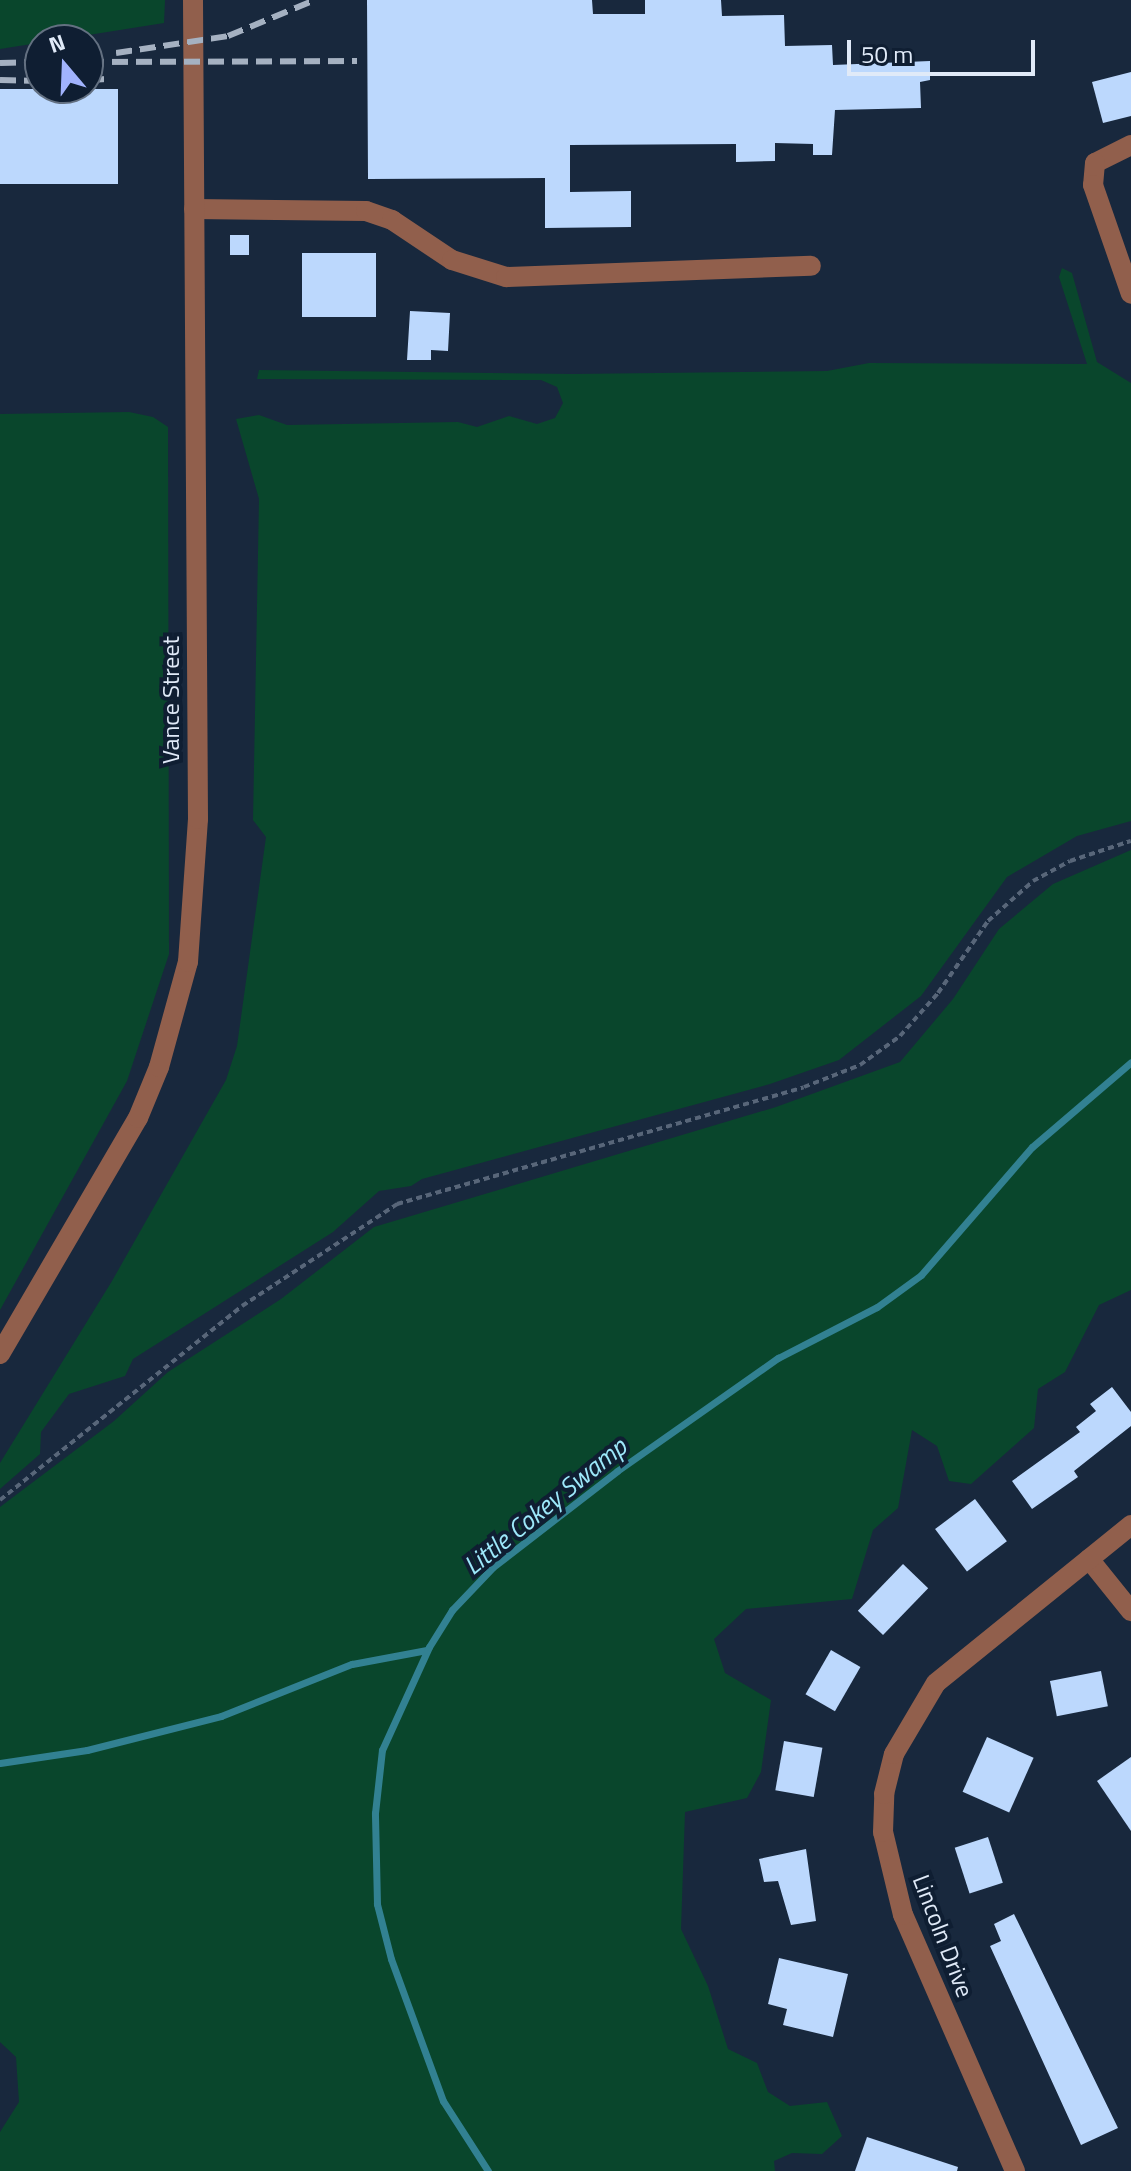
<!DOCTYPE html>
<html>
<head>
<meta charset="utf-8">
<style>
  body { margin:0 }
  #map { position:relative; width:1131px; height:2171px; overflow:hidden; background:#18283d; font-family:"Titillium Web",sans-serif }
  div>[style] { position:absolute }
  .green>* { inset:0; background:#09462c }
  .stream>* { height:7px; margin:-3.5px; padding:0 3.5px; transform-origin:3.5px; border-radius:3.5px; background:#328192 }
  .building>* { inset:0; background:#bcd8fd; transform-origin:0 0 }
  .path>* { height:4px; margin-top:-2px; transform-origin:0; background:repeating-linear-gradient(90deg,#586679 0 6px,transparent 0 10px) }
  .minor>* { height:20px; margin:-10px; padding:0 10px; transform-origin:10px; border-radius:10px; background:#915f4c }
  .rail>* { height:6px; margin-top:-3px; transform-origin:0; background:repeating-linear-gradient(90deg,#a5b1c1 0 16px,transparent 0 24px) }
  span { translate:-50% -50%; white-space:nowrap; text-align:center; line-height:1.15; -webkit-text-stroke:8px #0f1e32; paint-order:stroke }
  .street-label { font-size:24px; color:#e0eaf8 }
  .water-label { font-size:26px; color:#9de8fa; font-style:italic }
  .north { position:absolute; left:24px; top:24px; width:80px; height:80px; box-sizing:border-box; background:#0f1e32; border:2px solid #637081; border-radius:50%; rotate:341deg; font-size:22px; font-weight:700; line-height:32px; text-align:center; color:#e0eaf8 }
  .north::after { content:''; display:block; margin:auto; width:28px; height:36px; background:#a1b3fd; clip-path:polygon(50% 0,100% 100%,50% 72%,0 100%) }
  .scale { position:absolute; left:847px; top:40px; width:188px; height:36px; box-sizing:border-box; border:4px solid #e0eaf8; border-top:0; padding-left:10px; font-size:24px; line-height:28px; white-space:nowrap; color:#e0eaf8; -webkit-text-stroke:6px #0f1e32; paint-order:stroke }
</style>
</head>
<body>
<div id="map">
  <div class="green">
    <i style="clip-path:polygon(0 0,165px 0,164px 23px,0 49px)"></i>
    <i style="clip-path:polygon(1062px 268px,1072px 273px,1097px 362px,1131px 383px,1131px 821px,1077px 836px,1007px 877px,921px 996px,839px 1060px,770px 1084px,422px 1179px,411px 1186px,379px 1191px,333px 1232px,133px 1359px,125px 1376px,69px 1394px,41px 1432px,40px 1454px,0 1489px,0 1463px,112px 1281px,226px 1080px,237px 1046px,266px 837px,253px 820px,259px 499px,236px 419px,259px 415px,287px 425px,458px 422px,477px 427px,509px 416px,537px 424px,555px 418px,563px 403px,557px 387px,541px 380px,257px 379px,259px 370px,573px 374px,827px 371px,869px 363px,1087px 364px,1059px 277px)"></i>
    <i style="clip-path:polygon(129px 412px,153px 417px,168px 427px,169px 954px,127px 1081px,0 1310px,0 414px)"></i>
    <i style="clip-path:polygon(1131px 850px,1131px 1290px,1099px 1305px,1065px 1372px,1038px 1389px,1034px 1428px,971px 1484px,949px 1481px,937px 1446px,912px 1430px,898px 1508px,873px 1530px,852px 1599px,746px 1609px,714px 1639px,725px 1673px,771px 1700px,761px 1772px,747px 1798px,685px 1812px,681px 1929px,708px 1986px,728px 2049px,757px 2063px,768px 2092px,790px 2106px,827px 2102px,842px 2136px,822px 2154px,792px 2153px,774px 2161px,775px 2171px,0 2171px,0 2132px,19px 2102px,16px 2057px,0 2042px,0 1507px,114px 1421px,168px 1372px,281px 1299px,374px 1227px,776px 1107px,900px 1062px,953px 999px,999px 929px,1053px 884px)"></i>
  </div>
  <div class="stream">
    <i style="left:0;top:1763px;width:88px;rotate:-8.5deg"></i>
    <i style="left:87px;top:1750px;width:138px;rotate:-14.2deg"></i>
    <i style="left:221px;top:1716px;width:141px;rotate:-21.7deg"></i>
    <i style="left:352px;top:1664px;width:76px;rotate:-10.6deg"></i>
    <i style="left:488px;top:2171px;width:83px;rotate:-122.7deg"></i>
    <i style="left:443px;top:2101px;width:151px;rotate:-110.1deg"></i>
    <i style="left:391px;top:1959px;width:57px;rotate:-104.3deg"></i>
    <i style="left:377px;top:1904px;width:91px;rotate:-91.3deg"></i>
    <i style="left:375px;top:1813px;width:63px;rotate:-83.7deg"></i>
    <i style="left:382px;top:1750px;width:113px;rotate:-65.5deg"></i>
    <i style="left:429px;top:1647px;width:44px;rotate:-58.1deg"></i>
    <i style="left:452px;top:1610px;width:59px;rotate:-46.4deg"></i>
    <i style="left:493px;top:1567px;width:157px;rotate:-37.7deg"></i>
    <i style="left:617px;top:1471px;width:197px;rotate:-35.1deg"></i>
    <i style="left:778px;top:1358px;width:111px;rotate:-27.3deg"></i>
    <i style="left:877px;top:1307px;width:54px;rotate:-36deg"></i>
    <i style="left:921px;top:1275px;width:169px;rotate:-49.1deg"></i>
    <i style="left:1032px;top:1147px;width:130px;rotate:-40.6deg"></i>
  </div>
  <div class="building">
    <i style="clip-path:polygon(367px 0,592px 0,593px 14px,645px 14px,645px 0,721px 0,722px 16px,784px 15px,785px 46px,832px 45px,833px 65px,930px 61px,930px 80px,920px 82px,921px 108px,835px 110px,832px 155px,813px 155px,813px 144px,775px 143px,775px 161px,736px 162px,736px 144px,570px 145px,570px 192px,631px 191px,631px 227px,545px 228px,545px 178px,368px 179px)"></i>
    <i style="clip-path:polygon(1131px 72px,1131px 116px,1103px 123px,1092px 82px)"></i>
    <i style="left:0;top:89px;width:118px;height:95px"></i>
    <i style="left:230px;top:235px;width:19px;height:20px"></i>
    <i style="left:302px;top:253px;width:74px;height:64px"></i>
    <i style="clip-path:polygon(410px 311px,450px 313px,448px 351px,431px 350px,431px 360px,407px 360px)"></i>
    <i style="clip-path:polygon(1112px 1387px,1131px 1412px,1131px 1426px,1074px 1471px,1078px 1477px,1032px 1509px,1012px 1481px,1080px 1432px,1076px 1427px,1096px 1411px,1090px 1404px)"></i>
    <i style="left:975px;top:1499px;width:53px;height:50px;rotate:53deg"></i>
    <i style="left:903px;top:1564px;width:35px;height:65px;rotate:44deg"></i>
    <i style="left:831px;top:1650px;width:34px;height:51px;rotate:30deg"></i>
    <i style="left:1101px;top:1671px;width:36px;height:52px;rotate:79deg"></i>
    <i style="left:987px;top:1737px;width:51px;height:60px;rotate:24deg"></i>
    <i style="left:784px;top:1741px;width:39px;height:50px;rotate:10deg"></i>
    <i style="clip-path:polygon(1131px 1757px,1131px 1831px,1097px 1781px)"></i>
    <i style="left:988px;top:1837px;width:48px;height:35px;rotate:72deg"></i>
    <i style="clip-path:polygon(806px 1849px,816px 1921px,791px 1925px,778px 1881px,764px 1882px,759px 1859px)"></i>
    <i style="clip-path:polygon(1014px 1914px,1118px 2128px,1081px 2145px,990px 1946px,1001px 1941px,994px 1924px)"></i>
    <i style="clip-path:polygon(779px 1958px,848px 1974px,833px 2037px,783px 2025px,787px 2009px,768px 2004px)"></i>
    <i style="clip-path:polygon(867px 2137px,958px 2167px,957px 2171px,855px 2171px)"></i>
  </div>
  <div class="path">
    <i style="left:0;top:1500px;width:310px;rotate:-38.7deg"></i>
    <i style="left:242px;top:1306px;width:186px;rotate:-33.3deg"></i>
    <i style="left:397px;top:1204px;width:423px;rotate:-16deg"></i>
    <i style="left:804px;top:1087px;width:60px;rotate:-21.4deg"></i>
    <i style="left:860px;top:1065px;width:49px;rotate:-35.9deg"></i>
    <i style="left:900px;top:1036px;width:57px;rotate:-48.5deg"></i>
    <i style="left:938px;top:993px;width:88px;rotate:-55.2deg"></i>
    <i style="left:988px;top:921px;width:60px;rotate:-41.6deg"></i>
    <i style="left:1033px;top:881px;width:42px;rotate:-28.4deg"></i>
    <i style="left:1070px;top:861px;width:64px;rotate:-18.2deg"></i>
  </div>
  <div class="minor">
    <i style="left:1131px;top:145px;width:40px;rotate:153.4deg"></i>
    <i style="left:1095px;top:163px;width:22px;rotate:95deg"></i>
    <i style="left:1093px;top:185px;width:115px;rotate:70.8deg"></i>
    <i style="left:194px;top:209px;width:172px;rotate:0.7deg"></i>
    <i style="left:366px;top:211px;width:28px;rotate:19deg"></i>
    <i style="left:392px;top:220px;width:72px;rotate:33.7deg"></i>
    <i style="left:452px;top:260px;width:57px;rotate:17.5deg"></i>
    <i style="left:506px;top:277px;width:305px;rotate:-2.1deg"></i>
    <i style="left:0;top:1354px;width:273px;rotate:-59.7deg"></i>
    <i style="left:138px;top:1118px;width:55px;rotate:-67.6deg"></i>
    <i style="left:159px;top:1067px;width:109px;rotate:-74.6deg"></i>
    <i style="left:188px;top:962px;width:143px;rotate:-86deg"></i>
    <i style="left:198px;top:819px;width:819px;rotate:-90.35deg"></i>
    <i style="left:1089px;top:1559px;width:67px;rotate:51.1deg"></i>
    <i style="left:1015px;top:2171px;width:279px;rotate:-113.6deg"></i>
    <i style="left:903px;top:1915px;width:85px;rotate:-103.5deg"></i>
    <i style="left:883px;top:1832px;width:38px;rotate:-88deg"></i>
    <i style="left:884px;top:1794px;width:41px;rotate:-76deg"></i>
    <i style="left:894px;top:1754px;width:82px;rotate:-59.4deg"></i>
    <i style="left:936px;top:1683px;width:251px;rotate:-39deg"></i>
  </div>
  <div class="rail">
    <i style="left:116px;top:53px;width:113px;rotate:-8.6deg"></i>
    <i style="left:228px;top:36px;width:94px;rotate:-22.5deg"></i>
    <i style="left:88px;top:62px;width:269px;rotate:-0.2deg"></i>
    <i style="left:0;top:63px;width:40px;rotate:-1.4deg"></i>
    <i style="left:0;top:80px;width:40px;rotate:1.4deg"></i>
    <i style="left:88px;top:80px;width:19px;rotate:-3deg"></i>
  </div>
  <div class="street-label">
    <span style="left:171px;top:700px;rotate:-90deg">Vance Street</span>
    <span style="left:943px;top:1936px;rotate:69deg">Lincoln Drive</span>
  </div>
  <div class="water-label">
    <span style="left:545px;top:1506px;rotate:-39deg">Little Cokey Swamp</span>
  </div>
  <div class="north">N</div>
  <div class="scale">50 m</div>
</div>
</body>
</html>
